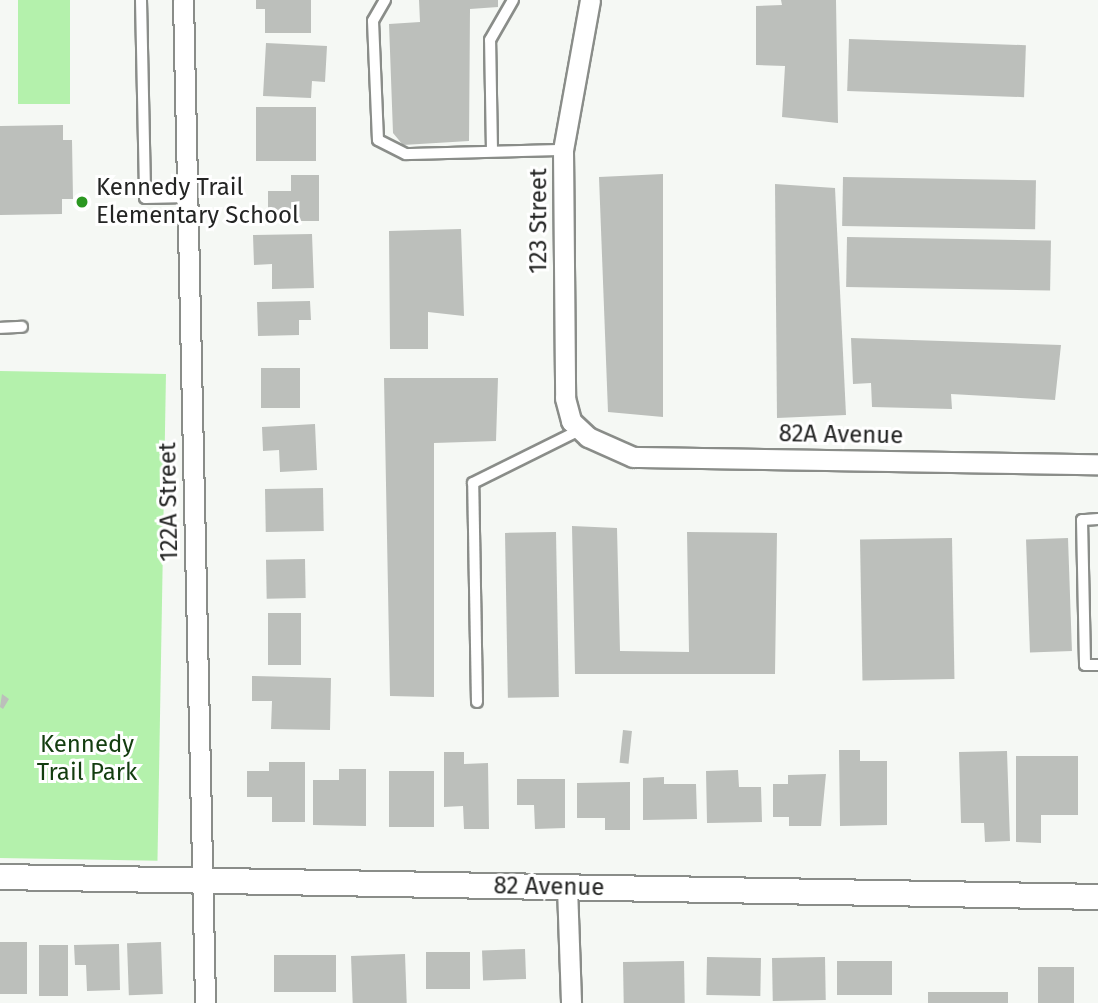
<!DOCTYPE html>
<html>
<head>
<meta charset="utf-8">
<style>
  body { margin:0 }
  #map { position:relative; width:1098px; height:1003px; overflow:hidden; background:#f5f8f4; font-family:"Fira Sans",sans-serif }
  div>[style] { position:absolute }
  .green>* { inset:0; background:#b4f1ac; transform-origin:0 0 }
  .building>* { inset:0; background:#bcbfbb; transform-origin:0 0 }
  .roads { filter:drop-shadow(2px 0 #8a8d89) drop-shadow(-2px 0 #8a8d89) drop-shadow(0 2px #8a8d89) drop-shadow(0 -2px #8a8d89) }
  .service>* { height:10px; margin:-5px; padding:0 5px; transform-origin:5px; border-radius:5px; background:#fff }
  .minor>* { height:19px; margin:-9.5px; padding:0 9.5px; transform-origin:9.5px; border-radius:9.5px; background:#fff }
  .tertiary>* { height:24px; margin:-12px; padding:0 12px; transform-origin:12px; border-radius:12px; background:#fff }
  .dots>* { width:19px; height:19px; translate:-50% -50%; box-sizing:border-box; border:4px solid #fff; border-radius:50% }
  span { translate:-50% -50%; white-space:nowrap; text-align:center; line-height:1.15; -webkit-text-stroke:6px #fff; paint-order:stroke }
  .poi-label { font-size:24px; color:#242524 }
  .left { translate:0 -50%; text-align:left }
  .street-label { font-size:24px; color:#242524 }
  .park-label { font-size:24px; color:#133d0f }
</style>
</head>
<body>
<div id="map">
  <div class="green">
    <i style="left:18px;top:0;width:52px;height:104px"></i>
    <i style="left:0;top:371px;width:166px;height:487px;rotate:1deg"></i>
  </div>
  <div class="building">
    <i style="clip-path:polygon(256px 0,311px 0,311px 33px,265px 33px,265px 9px,256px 9px)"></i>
    <i style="clip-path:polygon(419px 0,498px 0,498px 7px,470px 9px,469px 141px,403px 145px,393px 133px,389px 24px,420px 22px)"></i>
    <i style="clip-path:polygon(781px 0,836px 0,838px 123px,782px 117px,785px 66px,756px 65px,756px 6px,782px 5px)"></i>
    <i style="left:849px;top:39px;width:177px;height:52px;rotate:2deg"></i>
    <i style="clip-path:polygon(266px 43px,327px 46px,325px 82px,312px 81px,311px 98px,263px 96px)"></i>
    <i style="left:256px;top:107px;width:60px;height:54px"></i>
    <i style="clip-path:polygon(63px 125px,63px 140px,72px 140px,73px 199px,62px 199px,62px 214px,0 215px,0 126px)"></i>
    <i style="clip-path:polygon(663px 174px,663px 417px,608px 412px,599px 177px)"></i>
    <i style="clip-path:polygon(291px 175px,319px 175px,319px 221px,268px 221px,268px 191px,291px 191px)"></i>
    <i style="left:843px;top:177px;width:193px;height:49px;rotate:1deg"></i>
    <i style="clip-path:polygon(775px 184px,835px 188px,846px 415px,777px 418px)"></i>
    <i style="clip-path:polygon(461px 229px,464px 316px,428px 312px,428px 349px,390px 349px,389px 231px)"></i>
    <i style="clip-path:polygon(312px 234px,314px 288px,272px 289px,272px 264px,254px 265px,253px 235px)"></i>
    <i style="left:847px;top:237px;width:204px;height:50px;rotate:1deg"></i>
    <i style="clip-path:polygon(310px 301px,311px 320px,299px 320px,299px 335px,258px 336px,257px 302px)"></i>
    <i style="clip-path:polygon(851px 338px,1061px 345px,1055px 400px,951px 394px,952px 409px,872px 407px,871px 383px,853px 384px)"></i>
    <i style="left:261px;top:368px;width:39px;height:40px"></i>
    <i style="clip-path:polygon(384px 378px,498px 378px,496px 441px,434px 443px,434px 697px,390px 696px)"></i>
    <i style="clip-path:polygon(315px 424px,317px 470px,280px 472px,279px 450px,263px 451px,262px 427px)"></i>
    <i style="left:323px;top:488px;width:43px;height:58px;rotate:89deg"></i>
    <i style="clip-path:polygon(572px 526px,617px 528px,620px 651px,689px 652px,687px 532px,777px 533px,775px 674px,575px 674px)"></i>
    <i style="left:556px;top:532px;width:165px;height:51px;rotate:89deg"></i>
    <i style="left:952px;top:538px;width:141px;height:92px;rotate:89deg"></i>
    <i style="left:1068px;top:538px;width:113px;height:42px;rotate:88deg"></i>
    <i style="left:305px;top:559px;width:39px;height:39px;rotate:89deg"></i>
    <i style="left:301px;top:613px;width:52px;height:33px;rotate:90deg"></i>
    <i style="clip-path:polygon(252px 676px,331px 678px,330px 730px,271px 729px,272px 701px,252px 701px)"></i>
    <i style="clip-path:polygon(2px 694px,9px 699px,3px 709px,0 707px)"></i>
    <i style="left:623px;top:730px;width:9px;height:33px;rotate:6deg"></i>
    <i style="clip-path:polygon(839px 750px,860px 750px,860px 761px,887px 761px,887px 825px,840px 826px)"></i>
    <i style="clip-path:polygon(1007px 751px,1010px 841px,985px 842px,984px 823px,961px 823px,959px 752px)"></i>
    <i style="clip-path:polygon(444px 752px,464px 752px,464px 764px,488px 763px,489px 829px,464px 829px,463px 806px,444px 807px)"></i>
    <i style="clip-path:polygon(1016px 756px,1078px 756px,1078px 815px,1041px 815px,1041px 843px,1016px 842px)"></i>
    <i style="clip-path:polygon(269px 762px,305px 762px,305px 822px,272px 822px,272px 797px,247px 797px,247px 771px,269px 771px)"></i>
    <i style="clip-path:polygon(339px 769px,366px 769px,366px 826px,313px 825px,313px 780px,339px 780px)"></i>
    <i style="clip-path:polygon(738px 770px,739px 787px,761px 787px,762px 822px,707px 823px,706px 771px)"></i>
    <i style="left:389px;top:771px;width:45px;height:56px"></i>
    <i style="clip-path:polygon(826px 774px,821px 826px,789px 826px,789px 817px,773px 817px,773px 784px,788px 784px,788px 775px)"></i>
    <i style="clip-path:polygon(664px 777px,664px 784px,696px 784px,697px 819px,643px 820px,643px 778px)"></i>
    <i style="clip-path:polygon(517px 779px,565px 779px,565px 828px,535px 829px,534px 805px,517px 805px)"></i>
    <i style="clip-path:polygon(630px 782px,630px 830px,605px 830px,605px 818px,577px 818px,577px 783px)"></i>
    <i style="left:0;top:942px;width:27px;height:52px"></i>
    <i style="left:161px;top:942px;width:52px;height:34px;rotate:88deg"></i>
    <i style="clip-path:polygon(119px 944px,120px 990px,87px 991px,86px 965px,75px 965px,74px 945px)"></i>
    <i style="left:39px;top:945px;width:29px;height:51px"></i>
    <i style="left:525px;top:949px;width:30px;height:43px;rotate:88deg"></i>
    <i style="left:426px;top:952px;width:44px;height:37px"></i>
    <i style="left:405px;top:954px;width:49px;height:54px;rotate:88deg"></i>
    <i style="left:274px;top:955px;width:62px;height:37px"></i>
    <i style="left:707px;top:957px;width:54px;height:38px;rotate:1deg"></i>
    <i style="left:825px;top:957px;width:43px;height:53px;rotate:89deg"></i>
    <i style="left:684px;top:961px;width:42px;height:61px;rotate:89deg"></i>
    <i style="left:892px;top:961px;width:34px;height:55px;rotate:90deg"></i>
    <i style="left:1038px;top:967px;width:36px;height:36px"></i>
    <i style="left:1008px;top:992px;width:11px;height:80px;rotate:90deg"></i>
  </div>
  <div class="roads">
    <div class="service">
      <i style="left:141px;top:0;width:198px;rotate:88.8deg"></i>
      <i style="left:145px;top:198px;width:43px;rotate:-1.3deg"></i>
      <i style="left:385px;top:0;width:24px;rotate:120deg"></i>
      <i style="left:373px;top:21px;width:119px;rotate:87.6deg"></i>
      <i style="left:378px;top:140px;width:31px;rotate:27deg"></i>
      <i style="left:406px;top:154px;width:157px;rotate:-1.5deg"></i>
      <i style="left:492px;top:151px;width:111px;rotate:-91deg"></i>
      <i style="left:490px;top:40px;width:46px;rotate:-60.1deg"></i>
      <i style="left:0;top:328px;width:22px;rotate:-3deg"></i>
      <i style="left:1098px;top:519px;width:16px;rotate:176deg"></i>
      <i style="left:1082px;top:520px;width:145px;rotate:88.8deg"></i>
      <i style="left:1085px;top:665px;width:13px"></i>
      <i style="left:477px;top:702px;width:219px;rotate:-91deg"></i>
      <i style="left:473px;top:483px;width:119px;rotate:-26.4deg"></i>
    </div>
    <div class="minor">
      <i style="left:183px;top:0;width:1003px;rotate:88.74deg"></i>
      <i style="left:590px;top:0;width:152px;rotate:100.2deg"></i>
      <i style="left:563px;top:150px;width:248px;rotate:89.5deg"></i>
      <i style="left:565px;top:398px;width:24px;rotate:75deg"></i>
      <i style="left:571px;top:421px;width:23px;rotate:43deg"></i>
      <i style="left:588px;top:437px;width:49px;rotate:24deg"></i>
      <i style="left:633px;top:457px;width:465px;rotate:0.9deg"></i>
      <i style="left:567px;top:887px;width:116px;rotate:88deg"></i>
    </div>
    <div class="tertiary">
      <i style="left:0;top:877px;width:1098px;rotate:1.04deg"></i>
    </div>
  </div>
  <div class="dots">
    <i style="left:82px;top:202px;background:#2b9721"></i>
  </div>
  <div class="poi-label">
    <span class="left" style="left:96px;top:202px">Kennedy Trail<br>Elementary School</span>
  </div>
  <div class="street-label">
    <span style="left:539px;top:221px;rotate:-90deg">123 Street</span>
    <span style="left:841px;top:435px;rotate:1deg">82A Avenue</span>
    <span style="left:169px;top:502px;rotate:-91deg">122A Street</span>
    <span style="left:549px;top:887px;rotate:1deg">82 Avenue</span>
  </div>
  <div class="park-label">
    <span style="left:87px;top:759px">Kennedy<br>Trail Park</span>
  </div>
</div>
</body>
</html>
